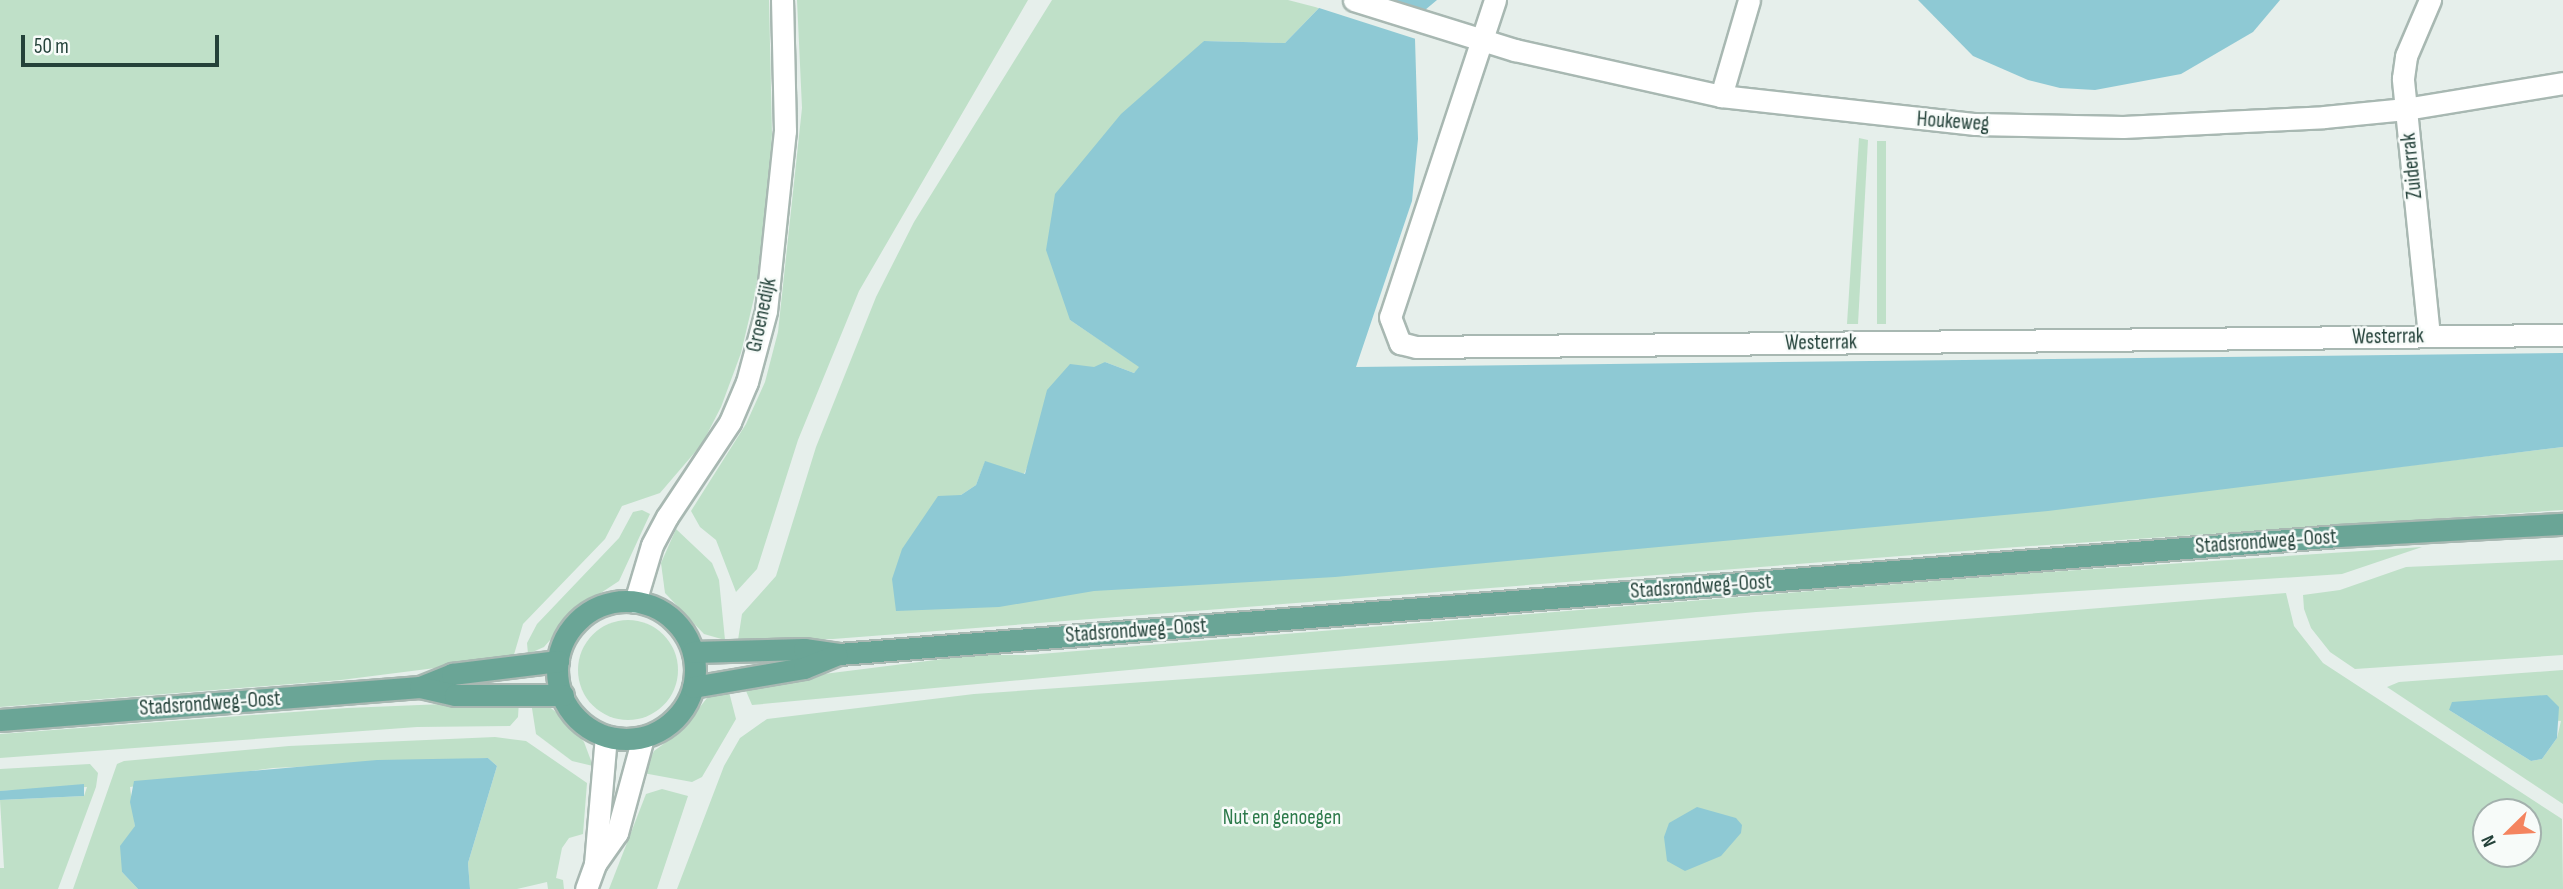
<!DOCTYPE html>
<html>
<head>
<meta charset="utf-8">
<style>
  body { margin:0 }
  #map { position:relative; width:2563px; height:889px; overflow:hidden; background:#e6efeb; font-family:"Sofia Sans Condensed",sans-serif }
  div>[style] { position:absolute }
  .green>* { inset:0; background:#bfe0c8; transform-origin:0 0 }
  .round { border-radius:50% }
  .water>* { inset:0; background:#8ec9d4 }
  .pier>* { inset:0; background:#e6efeb }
  .roads { filter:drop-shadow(2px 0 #a8b8b2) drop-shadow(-2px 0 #a8b8b2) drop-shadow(0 2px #a8b8b2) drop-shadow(0 -2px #a8b8b2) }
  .minor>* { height:21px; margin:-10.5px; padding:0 10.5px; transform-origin:10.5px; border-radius:10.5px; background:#fff }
  .tertiary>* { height:21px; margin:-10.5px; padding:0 10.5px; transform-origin:10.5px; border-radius:10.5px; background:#fff }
  .secondary>* { height:21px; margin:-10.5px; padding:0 10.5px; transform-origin:10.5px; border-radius:10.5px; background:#fff }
  .primary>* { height:21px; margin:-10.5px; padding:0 10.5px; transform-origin:10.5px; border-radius:10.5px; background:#6aa596 }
  .primary>.ring { margin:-10.5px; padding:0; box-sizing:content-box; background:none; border:21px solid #6aa596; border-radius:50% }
  span { translate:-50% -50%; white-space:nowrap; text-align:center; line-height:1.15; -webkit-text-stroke:5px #f7fbf9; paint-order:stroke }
  .street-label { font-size:21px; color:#24423a }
  .park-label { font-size:21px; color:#2d7a4b }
  .north { position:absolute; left:2472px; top:798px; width:70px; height:70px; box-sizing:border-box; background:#f7fbf9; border:2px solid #a3b1ad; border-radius:50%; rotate:246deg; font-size:19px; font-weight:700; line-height:28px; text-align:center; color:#24423a }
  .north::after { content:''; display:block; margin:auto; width:24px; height:32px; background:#f4845f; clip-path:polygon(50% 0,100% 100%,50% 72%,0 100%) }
  .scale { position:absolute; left:21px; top:35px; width:198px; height:32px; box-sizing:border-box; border:4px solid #24423a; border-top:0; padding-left:9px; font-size:21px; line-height:24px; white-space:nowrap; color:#24423a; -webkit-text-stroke:5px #f7fbf9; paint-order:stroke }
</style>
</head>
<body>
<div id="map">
  <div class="green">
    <i style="clip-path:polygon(0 0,769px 0,772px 134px,767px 207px,758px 281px,741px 353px,721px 407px,702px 444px,660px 493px,622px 506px,605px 539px,523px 624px,513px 658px,341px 680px,0 707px)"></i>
    <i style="clip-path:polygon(797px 0,1028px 0,859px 291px,798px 440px,757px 569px,736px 592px,716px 540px,700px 527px,691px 511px,746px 424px,765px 382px,778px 332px,802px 108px)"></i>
    <i style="clip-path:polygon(1052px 0,1288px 0,1319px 8px,1285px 43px,1204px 41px,1070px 320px,1140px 367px,1134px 373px,1105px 362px,1033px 455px,1024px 474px,985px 462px,976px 485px,961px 495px,2183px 493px,2563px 447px,2563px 510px,2017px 547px,833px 639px,738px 640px,742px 614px,776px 576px,816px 447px,876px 297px,914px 222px)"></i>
    <i style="clip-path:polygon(1859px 138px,1868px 140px,1858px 324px,1847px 324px)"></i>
    <i style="left:1877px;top:141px;width:9px;height:183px"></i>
    <i style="clip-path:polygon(642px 510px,650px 514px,619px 581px,578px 608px,544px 647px,528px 654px,527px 643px,537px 624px,619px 538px,633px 512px)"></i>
    <i style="clip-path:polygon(676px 529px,712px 563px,719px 580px,725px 640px,704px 634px,665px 593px,661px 563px)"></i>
    <i style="clip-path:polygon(2422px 547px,2342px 574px,1756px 612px,752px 705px,743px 684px,975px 655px,1028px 655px,2033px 573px)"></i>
    <i style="clip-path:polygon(2563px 560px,2563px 655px,2355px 669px,2330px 652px,2311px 628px,2304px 609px,2303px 595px,2340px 590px,2406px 567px)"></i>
    <i style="clip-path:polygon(evenodd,2286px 593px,2294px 626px,2323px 663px,2562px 819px,2563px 889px,677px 889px,724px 766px,740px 738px,767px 719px,974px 694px,1483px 658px,2286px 593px,2486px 812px,2528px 812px,2528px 854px,2486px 854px,2486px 812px)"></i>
    <i class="round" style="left:578px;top:620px;width:100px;height:100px"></i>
    <i style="clip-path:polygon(evenodd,2563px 670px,2563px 804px,2387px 687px,2399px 682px,2563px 670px,2449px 710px,2561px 721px,2557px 738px,2542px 759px,2531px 761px,2449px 710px)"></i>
    <i style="clip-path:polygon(728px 688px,736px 719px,702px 777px,692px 782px,643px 773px,654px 751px,681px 731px,707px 698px)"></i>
    <i style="clip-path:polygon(519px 701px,518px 717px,510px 726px,417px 727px,0 758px,0 734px,347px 708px)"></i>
    <i style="clip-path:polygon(531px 702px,548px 706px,564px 718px,584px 742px,593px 766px,572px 761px,536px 734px)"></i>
    <i style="clip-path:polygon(495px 737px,526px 741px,587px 783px,583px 834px,569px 838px,562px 848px,556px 878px,563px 880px,564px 889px,548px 889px,547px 882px,517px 889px,470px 889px,468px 863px,497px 766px,488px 758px,273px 768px,130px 787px,135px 826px,122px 872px,138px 889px,73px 889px,117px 764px,124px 761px,289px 746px)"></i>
    <i style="clip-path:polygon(90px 764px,98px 773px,96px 787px,58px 889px,0 889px,0 868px,4px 868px,0 800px,84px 796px,87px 787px,0 791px,0 769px)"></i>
    <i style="clip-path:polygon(662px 789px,688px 796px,657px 889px,609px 889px,646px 794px)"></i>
  </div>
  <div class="water">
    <i style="clip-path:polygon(1321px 0,1437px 0,1425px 10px,1415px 39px,1418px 139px,1412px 201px,1356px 367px,2563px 353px,2563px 447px,2048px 511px,1335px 577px,1094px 591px,999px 607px,896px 611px,892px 579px,902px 549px,938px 496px,961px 495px,976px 485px,985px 461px,1025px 474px,1047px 390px,1070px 364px,1094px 367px,1105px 362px,1134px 373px,1139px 367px,1070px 320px,1046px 250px,1055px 194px,1121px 114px,1204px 41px,1285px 43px,1319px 8px)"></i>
    <i style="clip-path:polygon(1918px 0,2280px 0,2253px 32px,2181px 74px,2095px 90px,2060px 88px,2028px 80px,1973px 56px)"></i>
    <i style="clip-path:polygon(2547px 695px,2559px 707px,2557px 738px,2542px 759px,2531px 761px,2449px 710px,2452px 702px)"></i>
    <i style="clip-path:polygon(488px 758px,497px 766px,468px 863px,470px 889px,138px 889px,122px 872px,120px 846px,135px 826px,130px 802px,134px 781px,377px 760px)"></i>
    <i style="clip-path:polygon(84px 784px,84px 796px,0 800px,0 791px)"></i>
    <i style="clip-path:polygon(1697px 807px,1736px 818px,1742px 825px,1741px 833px,1721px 856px,1685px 871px,1667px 861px,1664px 837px,1669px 823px)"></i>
  </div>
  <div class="pier">
    <i style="clip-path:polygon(1318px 0,1394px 0,1429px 11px,1419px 40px,1316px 7px)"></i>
  </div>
  <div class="roads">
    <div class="minor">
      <i style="left:1354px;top:0;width:169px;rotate:17.3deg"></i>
      <i style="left:1515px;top:50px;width:211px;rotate:12.6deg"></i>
      <i style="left:1721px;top:96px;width:256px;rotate:6.3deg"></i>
      <i style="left:1975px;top:124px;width:148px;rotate:1.2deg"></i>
      <i style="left:2123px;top:127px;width:201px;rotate:-2.8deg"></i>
      <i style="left:2324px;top:117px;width:82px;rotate:-5.6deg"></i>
      <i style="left:2406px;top:109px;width:159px;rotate:-9.4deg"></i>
      <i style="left:1495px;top:0;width:334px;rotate:108.3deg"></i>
      <i style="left:1390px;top:317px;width:28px;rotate:69deg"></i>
      <i style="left:1400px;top:343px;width:16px;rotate:14deg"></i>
      <i style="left:1416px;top:347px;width:1147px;rotate:-0.6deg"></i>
      <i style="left:1721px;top:96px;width:100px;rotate:-73.7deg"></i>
      <i style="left:2429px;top:336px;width:259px;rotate:-95.8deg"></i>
      <i style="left:2403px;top:78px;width:22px;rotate:-82deg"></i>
      <i style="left:2406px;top:56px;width:61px;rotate:-66.8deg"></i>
    </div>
    <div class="tertiary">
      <i style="left:635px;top:602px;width:59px;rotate:-73.4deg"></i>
      <i style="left:652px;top:545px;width:32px;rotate:-62deg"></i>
      <i style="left:667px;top:517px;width:114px;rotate:-56.4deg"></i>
      <i style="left:730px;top:422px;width:43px;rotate:-67deg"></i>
      <i style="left:747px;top:382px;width:73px;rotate:-75deg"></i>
      <i style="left:766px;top:311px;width:181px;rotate:-84deg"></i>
      <i style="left:785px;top:131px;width:131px;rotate:-91.3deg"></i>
    </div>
    <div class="secondary">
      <i style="left:595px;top:864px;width:128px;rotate:-85.1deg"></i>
      <i style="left:586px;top:889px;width:27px;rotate:-70deg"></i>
      <i style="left:595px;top:864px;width:38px;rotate:-55deg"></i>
      <i style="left:617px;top:833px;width:99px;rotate:-74.8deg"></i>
    </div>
    <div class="primary">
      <i class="ring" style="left:557px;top:601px;width:117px;height:117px"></i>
      <i style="left:693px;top:652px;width:111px;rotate:-1.5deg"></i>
      <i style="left:804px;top:649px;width:35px;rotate:8deg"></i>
      <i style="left:839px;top:654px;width:1505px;rotate:-4.5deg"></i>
      <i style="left:2339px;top:536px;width:224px;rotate:-3.1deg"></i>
      <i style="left:420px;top:687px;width:35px;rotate:-22deg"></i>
      <i style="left:452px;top:674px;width:107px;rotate:-7deg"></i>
      <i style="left:693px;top:687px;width:113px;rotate:-9.7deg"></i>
      <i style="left:804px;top:668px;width:35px;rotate:-22deg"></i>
      <i style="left:0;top:720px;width:421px;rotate:-4.5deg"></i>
      <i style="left:420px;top:687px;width:36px;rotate:13deg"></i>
      <i style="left:455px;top:695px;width:108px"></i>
    </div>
  </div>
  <div class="street-label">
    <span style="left:1953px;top:122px;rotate:4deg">Houkeweg</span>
    <span style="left:2412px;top:166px;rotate:-96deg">Zuiderrak</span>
    <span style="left:762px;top:315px;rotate:-78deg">Groenedijk</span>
    <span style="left:2388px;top:337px;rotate:-1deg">Westerrak</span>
    <span style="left:1821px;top:343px;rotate:-1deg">Westerrak</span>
    <span style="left:2266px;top:542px;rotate:-4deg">Stadsrondweg-Oost</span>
    <span style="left:1701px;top:587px;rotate:-4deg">Stadsrondweg-Oost</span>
    <span style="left:1136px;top:631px;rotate:-4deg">Stadsrondweg-Oost</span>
    <span style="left:210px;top:704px;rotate:-4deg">Stadsrondweg-Oost</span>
  </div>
  <div class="park-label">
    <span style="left:1282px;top:818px">Nut en genoegen</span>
  </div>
  <div class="north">N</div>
  <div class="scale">50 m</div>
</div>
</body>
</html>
